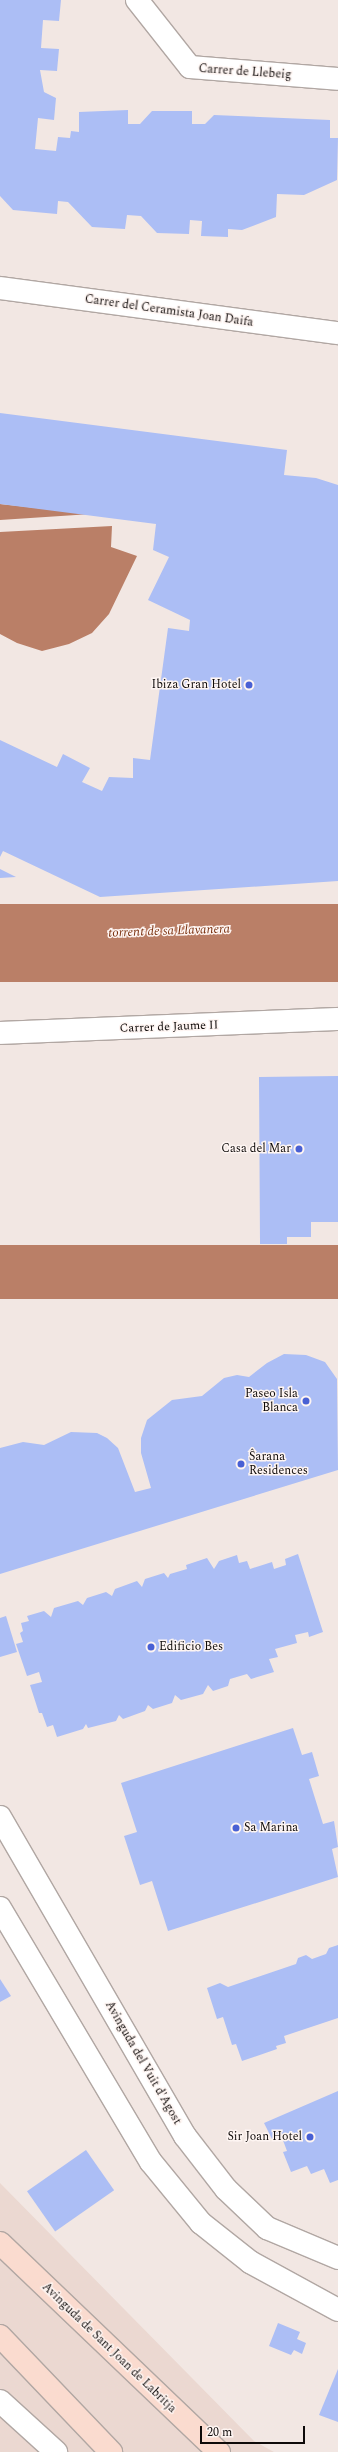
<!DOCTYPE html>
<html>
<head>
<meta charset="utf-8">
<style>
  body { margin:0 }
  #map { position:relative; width:338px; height:2452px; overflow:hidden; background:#f2e7e3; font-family:Spectral,serif }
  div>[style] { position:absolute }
  .built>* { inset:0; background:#ebd8d1 }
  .water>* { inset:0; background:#ba7f67; transform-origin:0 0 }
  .building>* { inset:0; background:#acbef5; transform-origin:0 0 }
  .roads { filter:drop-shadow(1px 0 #b1a7a3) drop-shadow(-1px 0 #b1a7a3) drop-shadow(0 1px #b1a7a3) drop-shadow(0 -1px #b1a7a3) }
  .minor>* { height:22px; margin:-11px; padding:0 11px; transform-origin:11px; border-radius:11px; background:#fff }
  .major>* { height:22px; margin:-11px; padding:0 11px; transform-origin:11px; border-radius:11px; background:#fadbcf }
  .dots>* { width:11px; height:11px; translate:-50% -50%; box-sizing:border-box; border:2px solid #fef5f2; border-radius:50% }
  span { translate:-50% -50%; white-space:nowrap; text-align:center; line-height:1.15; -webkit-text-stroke:3px #fef5f2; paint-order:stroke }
  .street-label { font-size:12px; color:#0e0a09 }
  .poi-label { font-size:12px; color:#0e0a09 }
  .right { translate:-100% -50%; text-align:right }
  .left { translate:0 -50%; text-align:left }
  .water-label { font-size:13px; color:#7a300e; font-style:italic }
  .scale { position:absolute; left:200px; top:2426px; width:105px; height:18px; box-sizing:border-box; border:2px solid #0e0a09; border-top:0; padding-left:5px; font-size:12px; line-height:14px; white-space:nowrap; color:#0e0a09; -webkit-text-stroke:3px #fef5f2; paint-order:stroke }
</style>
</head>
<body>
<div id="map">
  <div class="built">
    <i style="clip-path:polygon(0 2183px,254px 2441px,274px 2452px,0 2452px)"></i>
  </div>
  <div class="water">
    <i style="clip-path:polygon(0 504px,91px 514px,0 520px)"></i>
    <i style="clip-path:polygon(112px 526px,111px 547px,137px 556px,109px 614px,92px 633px,69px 644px,42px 651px,17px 643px,0 634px,0 532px)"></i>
    <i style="left:338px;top:904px;width:78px;height:338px;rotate:90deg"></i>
    <i style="left:338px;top:1245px;width:54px;height:354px;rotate:90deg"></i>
  </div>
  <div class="building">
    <i style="clip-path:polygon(0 0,61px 0,59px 21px,43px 20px,41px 48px,59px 49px,57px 71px,40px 70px,44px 92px,56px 98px,54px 120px,38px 118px,35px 149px,56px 151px,58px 137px,70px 138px,71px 131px,79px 132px,79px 112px,128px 110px,128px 124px,140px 124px,152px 111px,192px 111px,192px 124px,205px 124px,214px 115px,330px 120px,330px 138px,338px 138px,337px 180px,304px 195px,277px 194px,276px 217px,242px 230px,228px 229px,228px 237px,201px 236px,202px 221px,190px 220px,189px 234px,157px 233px,141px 216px,127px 215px,125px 229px,92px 227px,68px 202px,58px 201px,57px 214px,13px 210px,0 196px)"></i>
    <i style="clip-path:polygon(0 413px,287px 450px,284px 475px,316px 478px,338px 485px,338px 881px,100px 897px,3px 851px,0 857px,0 740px,57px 767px,63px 754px,90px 768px,82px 782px,102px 791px,109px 777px,133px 778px,133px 758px,150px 760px,168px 628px,189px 631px,190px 620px,148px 600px,169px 557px,153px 550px,156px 524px,0 504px)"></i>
    <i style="clip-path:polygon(0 869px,16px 877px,0 878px)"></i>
    <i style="clip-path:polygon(338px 1076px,338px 1222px,311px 1222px,311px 1237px,287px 1237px,287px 1244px,260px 1244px,259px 1077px)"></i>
    <i style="clip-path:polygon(284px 1354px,306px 1355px,325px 1362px,337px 1379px,338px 1470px,0 1574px,0 1448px,23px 1442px,44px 1445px,71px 1432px,97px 1433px,107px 1438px,118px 1448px,135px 1492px,151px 1488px,141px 1453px,141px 1438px,147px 1420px,172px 1400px,202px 1396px,224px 1378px,237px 1375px,249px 1377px,267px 1363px)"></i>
    <i style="clip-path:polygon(298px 1554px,323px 1632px,309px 1637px,308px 1632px,295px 1635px,297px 1643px,275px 1649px,278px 1657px,269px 1659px,274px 1672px,251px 1679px,247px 1674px,230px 1679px,228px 1686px,213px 1691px,208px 1685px,203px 1694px,181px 1700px,175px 1695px,172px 1703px,153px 1709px,148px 1705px,145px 1711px,123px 1719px,119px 1715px,116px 1721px,88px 1728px,86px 1724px,83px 1729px,57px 1737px,53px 1725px,47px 1727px,42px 1713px,39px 1713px,30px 1685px,42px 1682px,39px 1672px,27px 1676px,16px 1644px,23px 1642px,20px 1633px,23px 1631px,21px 1623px,29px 1621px,27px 1616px,44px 1611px,51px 1617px,54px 1608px,78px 1601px,83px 1605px,87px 1598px,106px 1592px,112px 1596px,115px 1589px,137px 1581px,142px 1587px,145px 1579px,164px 1573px,168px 1578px,170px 1574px,187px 1569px,186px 1565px,207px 1558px,214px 1569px,219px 1561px,237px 1555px,239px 1563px,247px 1561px,250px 1569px,272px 1562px,274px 1569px,286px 1565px,285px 1559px)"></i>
    <i style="clip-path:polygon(6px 1616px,17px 1652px,0 1657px,0 1618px)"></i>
    <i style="clip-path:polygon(293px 1728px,302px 1755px,312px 1752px,319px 1776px,309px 1779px,323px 1824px,334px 1821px,338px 1847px,332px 1849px,338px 1877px,168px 1931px,152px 1881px,140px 1885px,124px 1836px,137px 1832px,121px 1783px)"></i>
    <i style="clip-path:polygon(338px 1945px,338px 2018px,284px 2036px,286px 2043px,276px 2046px,277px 2049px,242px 2061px,236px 2044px,232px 2045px,223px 2017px,217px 2019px,207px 1988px,220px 1983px,228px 1987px,296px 1964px,298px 1958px,306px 1955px,312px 1959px,326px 1954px,329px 1948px)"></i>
    <i style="clip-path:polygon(0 1979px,11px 1996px,0 2002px)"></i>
    <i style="clip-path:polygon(338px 2091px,338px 2180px,330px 2183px,324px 2169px,311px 2174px,307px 2166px,291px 2172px,283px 2152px,287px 2151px,281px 2135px,272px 2139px,264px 2123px)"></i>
    <i style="left:86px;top:2150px;width:49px;height:72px;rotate:55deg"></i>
    <i style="clip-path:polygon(278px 2323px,300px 2332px,297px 2339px,306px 2343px,302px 2354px,294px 2350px,291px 2355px,269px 2346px)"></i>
    <i style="clip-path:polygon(338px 2369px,338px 2422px,319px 2415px)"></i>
  </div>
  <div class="roads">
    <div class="minor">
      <i style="left:137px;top:0;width:85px;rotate:51.7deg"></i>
      <i style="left:190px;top:67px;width:148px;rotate:4.6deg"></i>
      <i style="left:0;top:288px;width:341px;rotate:7.6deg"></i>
      <i style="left:0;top:1033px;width:338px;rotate:-2.4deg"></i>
      <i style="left:0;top:1817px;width:369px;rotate:59.9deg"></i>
      <i style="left:185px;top:2136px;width:67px;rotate:52.3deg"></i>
      <i style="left:226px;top:2189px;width:57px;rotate:43.6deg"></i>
      <i style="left:267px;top:2228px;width:77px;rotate:22.9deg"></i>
      <i style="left:0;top:1908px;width:295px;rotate:59.3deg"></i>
      <i style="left:151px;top:2162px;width:79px;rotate:50.7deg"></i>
      <i style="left:201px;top:2223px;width:63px;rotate:38.5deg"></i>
      <i style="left:250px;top:2262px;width:100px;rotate:28.6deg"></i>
      <i style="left:0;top:2401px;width:76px;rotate:42.3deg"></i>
    </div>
    <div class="major">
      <i style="left:0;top:2243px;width:303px;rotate:43.7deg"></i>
      <i style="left:0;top:2336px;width:161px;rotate:46.3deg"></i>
    </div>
  </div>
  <div class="dots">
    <i style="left:249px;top:685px;background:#4960d4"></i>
    <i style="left:299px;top:1149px;background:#4960d4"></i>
    <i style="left:306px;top:1401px;background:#4960d4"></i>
    <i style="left:241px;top:1464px;background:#4960d4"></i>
    <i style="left:151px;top:1647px;background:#4960d4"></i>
    <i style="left:236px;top:1828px;background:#4960d4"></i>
    <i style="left:310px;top:2137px;background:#4960d4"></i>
  </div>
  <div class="street-label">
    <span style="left:245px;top:72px;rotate:4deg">Carrer de Llebeig</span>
    <span style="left:169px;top:311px;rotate:8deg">Carrer del Ceramista Joan Daifa</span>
    <span style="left:169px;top:1027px;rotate:-2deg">Carrer de Jaume II</span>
    <span style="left:143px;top:2063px;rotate:60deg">Avinguda del Vuit d'Agost</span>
    <span style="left:109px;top:2348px;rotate:44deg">Avinguda de Sant Joan de Labritja</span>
  </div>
  <div class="poi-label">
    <span class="right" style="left:241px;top:685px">Ibiza Gran Hotel</span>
    <span class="right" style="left:291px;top:1149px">Casa del Mar</span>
    <span class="right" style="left:298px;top:1401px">Paseo Isla<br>Blanca</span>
    <span class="left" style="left:249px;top:1464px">Ŝarana<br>Residences</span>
    <span class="left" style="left:159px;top:1647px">Edificio Bes</span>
    <span class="left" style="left:244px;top:1828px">Sa Marina</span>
    <span class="right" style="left:302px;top:2137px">Sir Joan Hotel</span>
  </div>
  <div class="water-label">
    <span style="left:169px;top:931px;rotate:-2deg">torrent de sa Llavanera</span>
  </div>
  <div class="scale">20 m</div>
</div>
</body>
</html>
